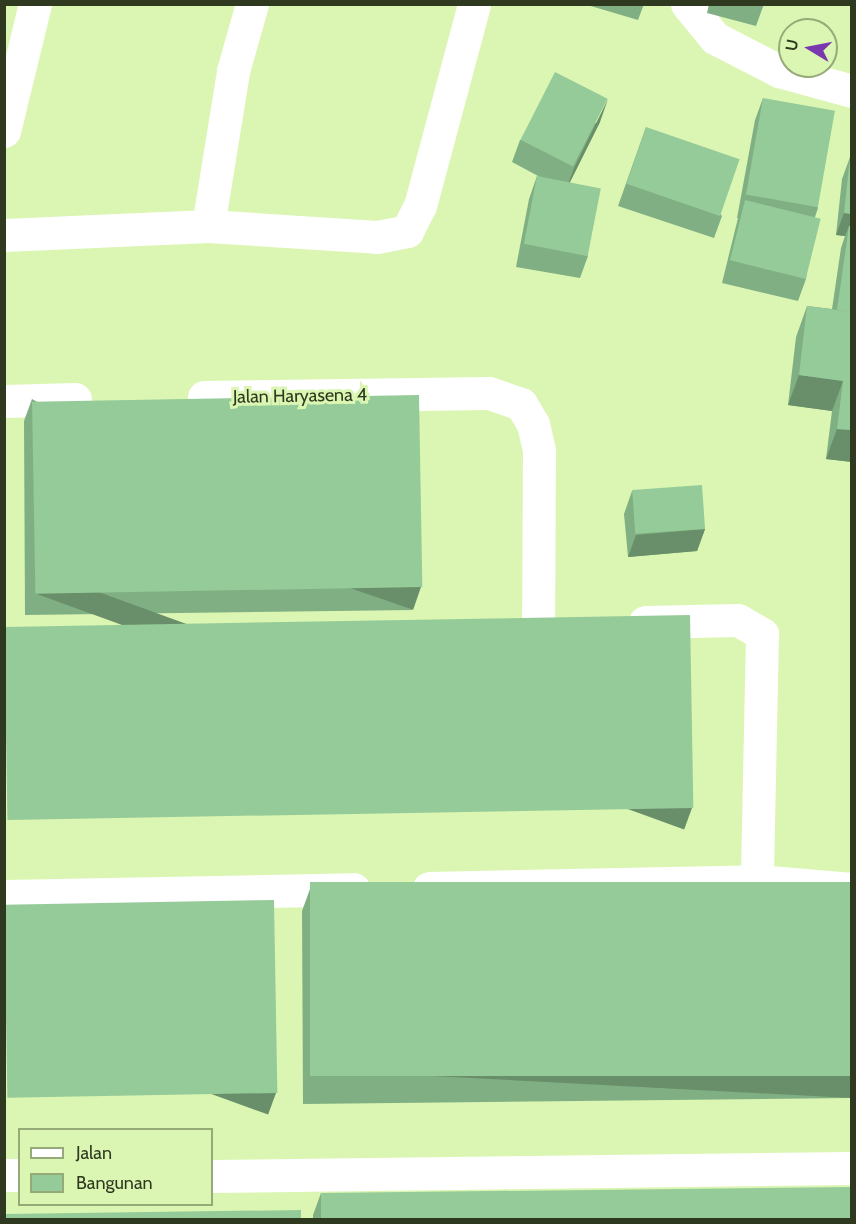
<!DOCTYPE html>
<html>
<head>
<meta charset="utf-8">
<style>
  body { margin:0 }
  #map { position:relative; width:856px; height:1224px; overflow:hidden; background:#dbf6b3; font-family:Cabin,sans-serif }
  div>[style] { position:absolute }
  .street>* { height:33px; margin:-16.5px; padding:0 16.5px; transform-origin:16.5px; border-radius:16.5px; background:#fff }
  .wall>* { inset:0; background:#80af83 }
  .shaded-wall>* { inset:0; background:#688e6a; transform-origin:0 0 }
  .building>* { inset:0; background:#95cb98; transform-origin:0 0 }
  span { translate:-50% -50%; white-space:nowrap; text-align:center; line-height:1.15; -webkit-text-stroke:6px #dbf6b3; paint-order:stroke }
  .street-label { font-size:18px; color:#2f391f }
  .frame { position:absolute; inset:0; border:6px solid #2f391f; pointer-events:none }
  .legend { position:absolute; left:18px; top:1128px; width:195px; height:78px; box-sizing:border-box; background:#dbf6b3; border:2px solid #96aa78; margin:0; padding:8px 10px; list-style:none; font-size:18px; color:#2f391f }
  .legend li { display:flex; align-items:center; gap:12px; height:30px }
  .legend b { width:30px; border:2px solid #96aa78 }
  .north { position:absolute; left:778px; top:18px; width:60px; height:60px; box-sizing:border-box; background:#dbf6b3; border:2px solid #96aa78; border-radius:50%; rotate:280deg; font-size:16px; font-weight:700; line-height:24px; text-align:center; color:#2f391f }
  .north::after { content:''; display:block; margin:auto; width:21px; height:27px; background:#7938ad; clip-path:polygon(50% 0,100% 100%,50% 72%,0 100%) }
</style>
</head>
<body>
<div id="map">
  <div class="street">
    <i style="left:687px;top:4px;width:44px;rotate:50.5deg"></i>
    <i style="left:715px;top:38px;width:72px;rotate:27.3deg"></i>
    <i style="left:779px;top:71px;width:76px;rotate:15.3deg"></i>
    <i style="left:4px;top:131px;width:131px;rotate:-76.3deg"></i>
    <i style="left:208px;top:226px;width:157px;rotate:-80.8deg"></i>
    <i style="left:233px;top:71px;width:70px;rotate:-74.2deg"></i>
    <i style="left:4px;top:235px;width:204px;rotate:-2.5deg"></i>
    <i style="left:208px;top:226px;width:169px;rotate:3.7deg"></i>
    <i style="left:377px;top:237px;width:31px;rotate:-11deg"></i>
    <i style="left:407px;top:231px;width:28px;rotate:-63deg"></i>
    <i style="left:420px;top:206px;width:209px;rotate:-75deg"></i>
    <i style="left:204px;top:397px;width:285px;rotate:-0.8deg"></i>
    <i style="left:489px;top:393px;width:34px;rotate:19deg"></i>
    <i style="left:521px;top:404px;width:23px;rotate:59deg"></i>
    <i style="left:533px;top:424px;width:28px;rotate:77deg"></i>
    <i style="left:539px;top:451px;width:172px;rotate:90.3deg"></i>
    <i style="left:4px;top:401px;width:71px;rotate:-1.6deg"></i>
    <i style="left:645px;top:622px;width:93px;rotate:-1.2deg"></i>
    <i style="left:738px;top:620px;width:28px;rotate:30deg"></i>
    <i style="left:762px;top:634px;width:247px;rotate:91.2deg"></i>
    <i style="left:757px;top:881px;width:95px;rotate:4.8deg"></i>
    <i style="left:429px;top:888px;width:328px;rotate:-1.2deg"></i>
    <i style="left:4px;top:896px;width:350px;rotate:-1.1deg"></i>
    <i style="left:4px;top:1175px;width:16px"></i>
    <i style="left:212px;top:1176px;width:640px;rotate:-0.72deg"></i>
  </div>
  <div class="wall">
    <i style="clip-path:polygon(584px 4px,644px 4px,638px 20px)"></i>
    <i style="clip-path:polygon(709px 4px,764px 4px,756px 26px,707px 13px)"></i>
    <i style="clip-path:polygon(763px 98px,818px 208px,815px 217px,806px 279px,798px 301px,722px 283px,738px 218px,737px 218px,755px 120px)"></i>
    <i style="clip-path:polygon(600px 122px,570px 182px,588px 256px,580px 278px,516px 267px,529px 199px,537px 176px,540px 177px,512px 162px,520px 140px)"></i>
    <i style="clip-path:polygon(646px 127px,722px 216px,714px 238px,618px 206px)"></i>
    <i style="clip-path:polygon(850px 157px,852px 462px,826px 459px,832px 411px,788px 405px,796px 337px,807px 306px,832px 309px,841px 248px,845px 236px,836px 235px,842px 179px)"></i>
    <i style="clip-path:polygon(32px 399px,413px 610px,25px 615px,24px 421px)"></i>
    <i style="clip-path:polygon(632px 491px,705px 529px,697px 551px,628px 557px,624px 514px)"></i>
    <i style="clip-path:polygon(852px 882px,852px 1096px,851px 1098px,303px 1104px,302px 911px,310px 889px)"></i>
    <i style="clip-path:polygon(321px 1193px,852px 1220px,313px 1220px,313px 1215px)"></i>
  </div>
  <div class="shaded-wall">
    <i style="clip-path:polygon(608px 99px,600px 122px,566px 190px,574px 168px)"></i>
    <i style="clip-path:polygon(844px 213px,852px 214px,852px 237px,849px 226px,845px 236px,836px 235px)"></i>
    <i style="clip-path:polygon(799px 375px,843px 381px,832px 411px,788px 405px)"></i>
    <i style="clip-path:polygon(837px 429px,852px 430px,852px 462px,826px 459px)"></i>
    <i style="clip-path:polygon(705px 529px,697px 551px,628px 557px,636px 535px)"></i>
    <i style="left:421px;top:587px;width:24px;height:387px;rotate:109deg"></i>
    <i style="left:692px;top:808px;width:23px;height:688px;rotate:110deg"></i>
    <i style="left:852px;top:1076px;width:22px;height:541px;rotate:93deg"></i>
    <i style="left:276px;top:1093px;width:23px;height:272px;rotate:110deg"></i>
  </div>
  <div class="building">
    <i style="left:555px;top:72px;width:59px;height:76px;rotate:27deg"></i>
    <i style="left:763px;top:98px;width:73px;height:98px;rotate:10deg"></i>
    <i style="left:646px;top:127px;width:99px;height:60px;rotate:19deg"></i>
    <i style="clip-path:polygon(850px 157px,852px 157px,852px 214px,844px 213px)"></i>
    <i style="left:537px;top:176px;width:65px;height:69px;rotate:11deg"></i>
    <i style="left:745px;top:200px;width:78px;height:62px;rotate:14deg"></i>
    <i style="clip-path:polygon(849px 226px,852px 226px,852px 312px,837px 310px)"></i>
    <i style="clip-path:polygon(807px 306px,852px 312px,852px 430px,837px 429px,843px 381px,799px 375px)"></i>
    <i style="left:419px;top:395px;width:192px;height:387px;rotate:89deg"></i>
    <i style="left:702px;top:485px;width:44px;height:70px;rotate:86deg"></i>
    <i style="left:690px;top:615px;width:193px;height:686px;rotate:89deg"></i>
    <i style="left:852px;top:882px;width:194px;height:542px;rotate:90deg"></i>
    <i style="left:274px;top:900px;width:193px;height:270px;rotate:89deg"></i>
    <i style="clip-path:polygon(852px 1187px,852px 1220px,321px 1220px,321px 1193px)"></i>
    <i style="clip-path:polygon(301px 1210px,301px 1220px,4px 1220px,4px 1214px)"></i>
  </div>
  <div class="street-label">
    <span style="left:300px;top:396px;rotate:-1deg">Jalan Haryasena 4</span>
  </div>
  <div class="frame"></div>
  <ul class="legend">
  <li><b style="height:8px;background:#fff"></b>Jalan</li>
  <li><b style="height:16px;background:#95cb98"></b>Bangunan</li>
  </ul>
  <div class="north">U</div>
</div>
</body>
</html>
